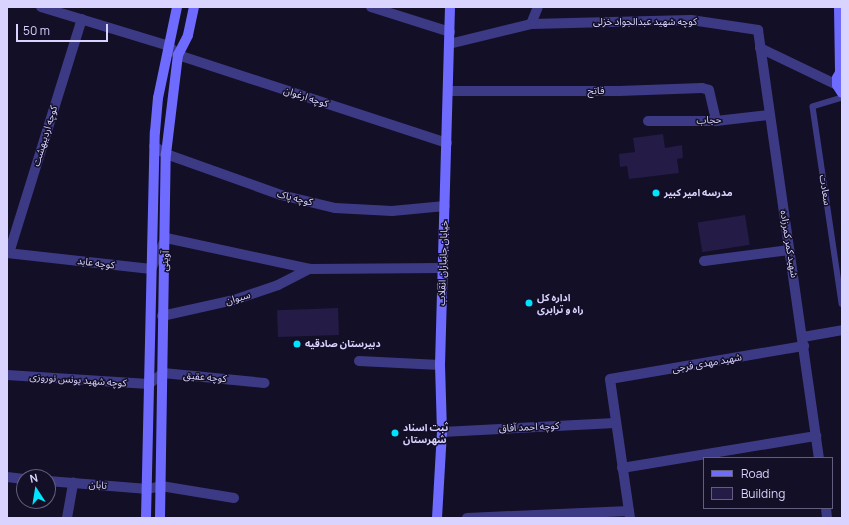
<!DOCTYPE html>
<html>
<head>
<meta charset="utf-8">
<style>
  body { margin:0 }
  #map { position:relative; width:849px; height:525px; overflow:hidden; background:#130f26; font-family:Manrope,"Noto Sans Arabic",sans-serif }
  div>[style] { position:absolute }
  .building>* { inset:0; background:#241b47; transform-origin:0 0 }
  .lane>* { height:5.5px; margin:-2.75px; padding:0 2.75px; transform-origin:2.75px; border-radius:2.75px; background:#3d3a85 }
  .street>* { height:10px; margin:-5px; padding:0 5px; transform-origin:5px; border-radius:5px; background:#3d3a85 }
  .secondary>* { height:10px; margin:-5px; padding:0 5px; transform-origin:5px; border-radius:5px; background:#6f6bff }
  .dots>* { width:11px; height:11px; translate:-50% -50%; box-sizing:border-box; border:2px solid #130f26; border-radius:50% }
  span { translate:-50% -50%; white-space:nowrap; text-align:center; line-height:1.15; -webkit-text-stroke:3px #130f26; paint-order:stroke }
  .street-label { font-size:10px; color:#d9d4ff }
  .poi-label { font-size:10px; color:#d9d4ff; font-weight:700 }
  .left { translate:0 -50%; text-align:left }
  .frame { position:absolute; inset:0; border:8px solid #d9d4ff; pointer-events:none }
  .legend { position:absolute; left:703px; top:457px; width:130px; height:52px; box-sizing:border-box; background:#130f26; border:1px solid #625e7d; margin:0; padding:5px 7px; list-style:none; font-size:12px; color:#d9d4ff }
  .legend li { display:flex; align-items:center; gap:8px; height:20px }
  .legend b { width:20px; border:1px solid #625e7d }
  .north { position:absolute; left:16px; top:469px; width:40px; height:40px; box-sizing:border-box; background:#130f26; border:1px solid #625e7d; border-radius:50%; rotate:348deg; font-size:11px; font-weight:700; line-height:16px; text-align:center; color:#d9d4ff }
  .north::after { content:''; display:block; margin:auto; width:14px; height:18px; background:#00e5ff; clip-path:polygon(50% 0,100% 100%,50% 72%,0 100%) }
  .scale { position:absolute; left:16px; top:24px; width:92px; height:18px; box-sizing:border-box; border:2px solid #d9d4ff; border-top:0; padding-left:5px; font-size:12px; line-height:14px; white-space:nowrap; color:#d9d4ff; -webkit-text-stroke:3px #130f26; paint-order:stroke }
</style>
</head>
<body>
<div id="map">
  <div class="building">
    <i style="clip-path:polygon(663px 134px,665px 148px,682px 145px,683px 158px,677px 159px,679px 173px,629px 179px,627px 166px,620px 167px,619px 154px,635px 152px,633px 138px)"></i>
    <i style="left:745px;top:215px;width:30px;height:48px;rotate:81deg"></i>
    <i style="left:338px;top:308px;width:27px;height:61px;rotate:88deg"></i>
  </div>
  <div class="lane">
    <i style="left:842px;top:98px;width:30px;rotate:163deg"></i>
    <i style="left:813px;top:107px;width:199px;rotate:81.6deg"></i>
  </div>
  <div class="street">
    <i style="left:41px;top:7px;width:134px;rotate:16.9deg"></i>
    <i style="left:169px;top:46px;width:13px;rotate:45deg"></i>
    <i style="left:178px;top:55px;width:283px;rotate:18.1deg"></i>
    <i style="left:371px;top:7px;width:83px;rotate:17.6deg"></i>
    <i style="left:531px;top:24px;width:160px;rotate:-1.4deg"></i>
    <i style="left:691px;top:20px;width:68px;rotate:8.5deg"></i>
    <i style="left:758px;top:30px;width:432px;rotate:81.9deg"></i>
    <i style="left:449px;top:44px;width:84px;rotate:-13.7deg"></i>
    <i style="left:531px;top:24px;width:18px;rotate:-68deg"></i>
    <i style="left:760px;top:48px;width:85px;rotate:25.7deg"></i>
    <i style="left:450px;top:91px;width:169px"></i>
    <i style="left:619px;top:91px;width:83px;rotate:-2.1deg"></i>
    <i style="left:702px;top:88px;width:7px;rotate:16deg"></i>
    <i style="left:709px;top:90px;width:32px;rotate:77deg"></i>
    <i style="left:648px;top:121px;width:68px"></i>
    <i style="left:716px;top:121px;width:53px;rotate:-6.5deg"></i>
    <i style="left:154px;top:146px;width:14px;rotate:34deg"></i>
    <i style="left:166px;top:154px;width:122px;rotate:19.6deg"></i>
    <i style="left:281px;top:195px;width:56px;rotate:13.5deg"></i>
    <i style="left:335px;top:208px;width:57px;rotate:3deg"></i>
    <i style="left:392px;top:211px;width:53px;rotate:-5.4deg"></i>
    <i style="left:7px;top:253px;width:145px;rotate:6.3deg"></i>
    <i style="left:151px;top:269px;width:34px;rotate:-64deg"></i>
    <i style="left:166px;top:238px;width:147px;rotate:12.1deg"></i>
    <i style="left:310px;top:269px;width:133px;rotate:-0.4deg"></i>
    <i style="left:9px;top:253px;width:245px;rotate:-72.7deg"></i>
    <i style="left:704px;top:261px;width:86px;rotate:-7.4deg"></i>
    <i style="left:162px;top:316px;width:74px;rotate:-12.5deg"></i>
    <i style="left:234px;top:300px;width:46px;rotate:-18.8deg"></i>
    <i style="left:278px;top:285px;width:36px;rotate:-27deg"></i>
    <i style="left:803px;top:337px;width:40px;rotate:-10deg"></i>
    <i style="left:359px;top:361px;width:81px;rotate:2.8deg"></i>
    <i style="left:7px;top:375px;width:142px;rotate:3.6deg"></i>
    <i style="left:149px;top:384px;width:18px;rotate:-38deg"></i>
    <i style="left:163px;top:373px;width:102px;rotate:5.6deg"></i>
    <i style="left:442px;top:432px;width:173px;rotate:-3deg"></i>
    <i style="left:622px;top:468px;width:197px;rotate:-9.4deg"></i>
    <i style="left:7px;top:477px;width:17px;rotate:7deg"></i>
    <i style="left:48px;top:481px;width:100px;rotate:4.6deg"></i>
    <i style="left:148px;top:489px;width:13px;rotate:-13deg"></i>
    <i style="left:161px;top:486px;width:74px;rotate:9.3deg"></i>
    <i style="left:826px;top:508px;width:10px;rotate:84deg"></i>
    <i style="left:67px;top:518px;width:36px;rotate:-80deg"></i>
    <i style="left:467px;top:518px;width:162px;rotate:-2.5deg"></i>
    <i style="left:630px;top:518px;width:140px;rotate:-98.2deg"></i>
    <i style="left:610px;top:379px;width:197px;rotate:-9.7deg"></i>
  </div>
  <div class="secondary">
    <i style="left:839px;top:7px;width:65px;rotate:89.1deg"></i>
    <i style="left:842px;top:69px;width:10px;rotate:119deg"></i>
    <i style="left:837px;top:78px;width:7px;rotate:90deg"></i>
    <i style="left:837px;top:85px;width:9px;rotate:58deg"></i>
    <i style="left:146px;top:518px;width:386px;rotate:-88.7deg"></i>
    <i style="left:155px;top:132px;width:34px;rotate:-85deg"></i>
    <i style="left:158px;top:98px;width:93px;rotate:-78.2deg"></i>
    <i style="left:160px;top:518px;width:364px;rotate:-89.1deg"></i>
    <i style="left:166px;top:154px;width:100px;rotate:-83.1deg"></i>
    <i style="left:178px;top:55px;width:22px;rotate:-63deg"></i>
    <i style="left:188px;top:35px;width:29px;rotate:-78deg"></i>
    <i style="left:437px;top:518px;width:86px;rotate:-86.7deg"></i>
    <i style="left:442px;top:432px;width:67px;rotate:-91.7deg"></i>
    <i style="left:440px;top:365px;width:358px;rotate:-88.4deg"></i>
  </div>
  <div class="dots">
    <i style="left:656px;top:193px;background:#00e5ff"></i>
    <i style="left:529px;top:303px;background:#00e5ff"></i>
    <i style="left:297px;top:344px;background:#00e5ff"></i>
    <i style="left:395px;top:433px;background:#00e5ff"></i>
  </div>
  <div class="street-label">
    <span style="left:645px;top:22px">کوچه شهید عبدالجواد خزلی</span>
    <span style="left:596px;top:91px">فاتح</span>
    <span style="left:306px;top:97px;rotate:18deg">کوچه ارغوان</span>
    <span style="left:709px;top:120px;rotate:-2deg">حجاب</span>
    <span style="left:45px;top:136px;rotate:-73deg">کوچه اردیبهشت</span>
    <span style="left:825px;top:190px;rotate:81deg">سعادت</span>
    <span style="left:295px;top:198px;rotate:14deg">کوچه پاک</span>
    <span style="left:789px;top:244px;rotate:81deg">شهید کمر کمرزاده</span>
    <span style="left:165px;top:261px;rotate:-87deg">آوینی</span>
    <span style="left:96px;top:263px;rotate:7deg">کوچه عابد</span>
    <span style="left:443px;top:263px;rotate:-88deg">خیابان جانبازان انقلاب</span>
    <span style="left:238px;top:298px;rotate:-16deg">سیوان</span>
    <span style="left:707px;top:363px;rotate:-10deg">شهید مهدی فرجی</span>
    <span style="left:205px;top:377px;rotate:5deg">کوچه عقیق</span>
    <span style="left:78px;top:380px;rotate:4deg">کوچه شهید یونس نوروزی</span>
    <span style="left:529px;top:427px;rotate:-3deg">کوچه احمد آفاق</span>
    <span style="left:98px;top:485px;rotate:5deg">تابان</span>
  </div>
  <div class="poi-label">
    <span class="left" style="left:664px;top:193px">مدرسه امیر کبیر</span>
    <span class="left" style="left:537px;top:303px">اداره کل<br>راه و ترابری</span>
    <span class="left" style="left:305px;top:344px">دبیرستان صادقیه</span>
    <span class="left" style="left:403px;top:433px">ثبت اسناد<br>شهرستان</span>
  </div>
  <div class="frame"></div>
  <ul class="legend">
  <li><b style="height:5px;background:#6f6bff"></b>Road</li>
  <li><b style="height:11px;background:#241b47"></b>Building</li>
  </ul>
  <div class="north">N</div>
  <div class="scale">50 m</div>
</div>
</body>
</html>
